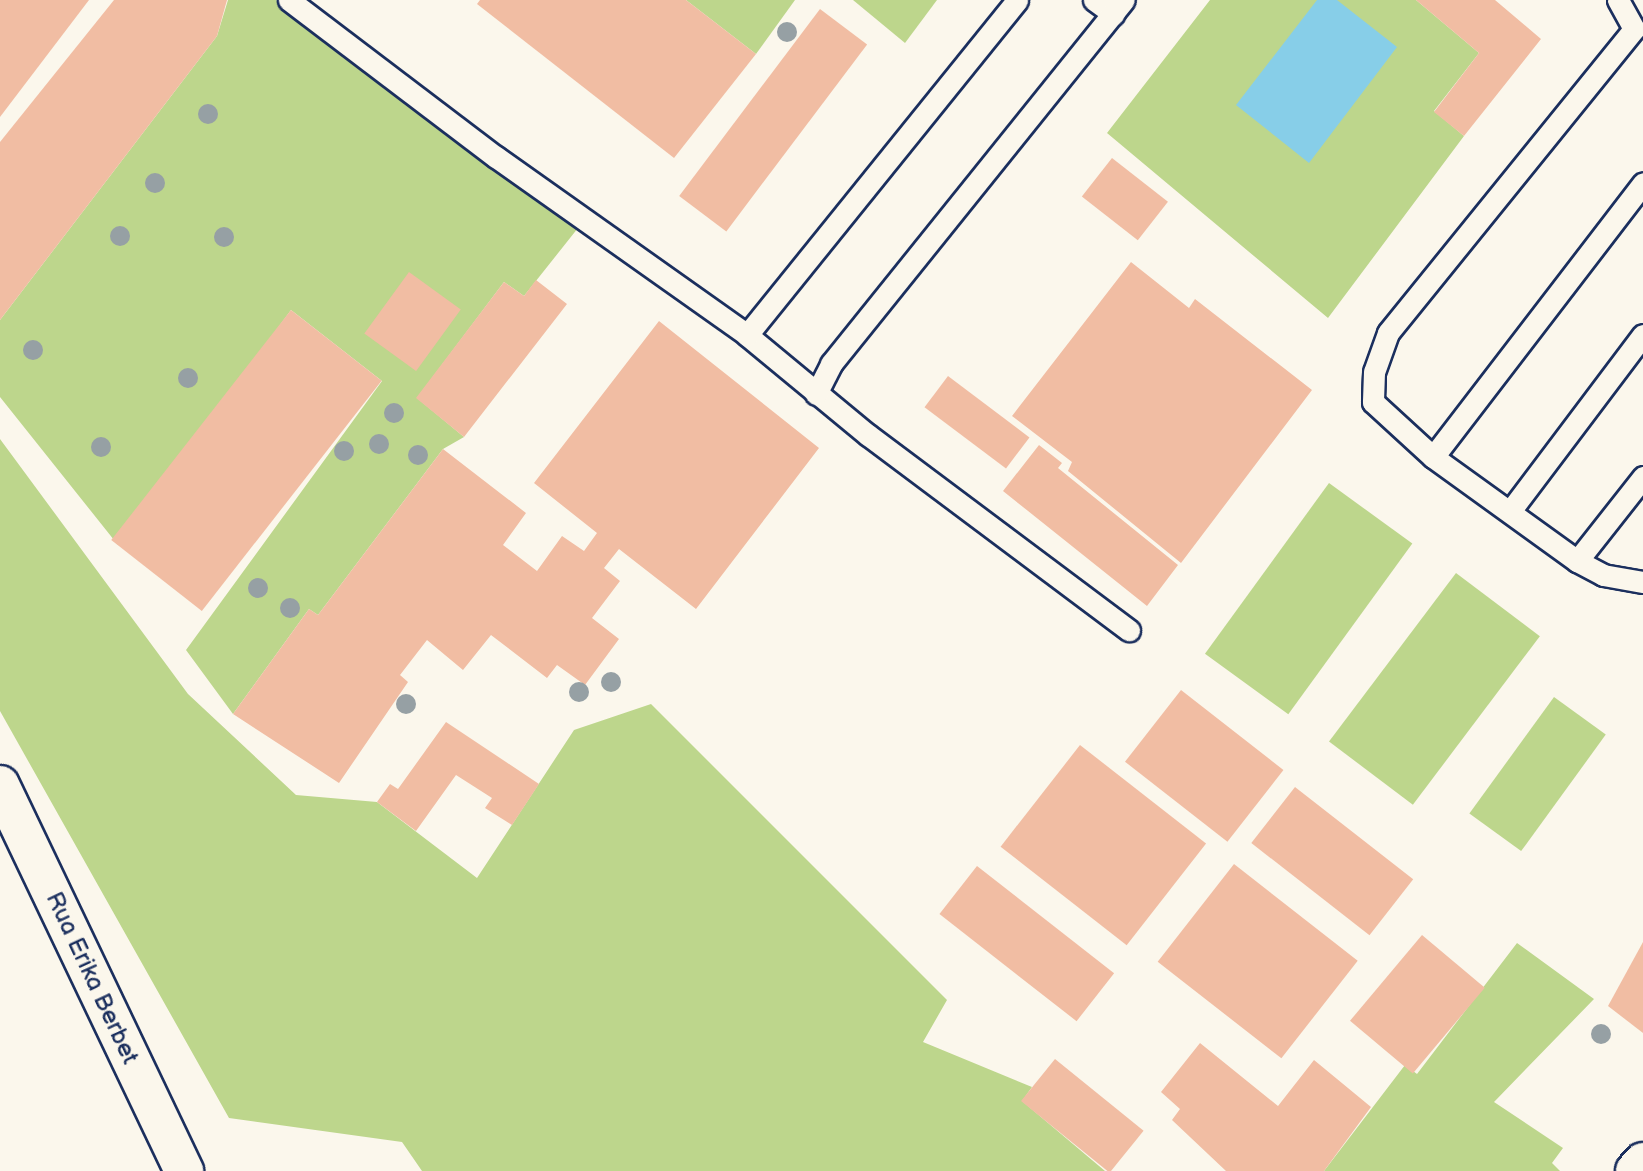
<!DOCTYPE html>
<html>
<head>
<meta charset="utf-8">
<style>
  body { margin:0 }
  #map { position:relative; width:1643px; height:1171px; overflow:hidden; background:#fbf7ec; font-family:"Balsamiq Sans",sans-serif }
  div>[style] { position:absolute }
  .green>* { inset:0; background:#bdd68c; transform-origin:0 0 }
  .water>* { inset:0; background:#87cee8 }
  .building>* { inset:0; background:#f1bda3; transform-origin:0 0 }
  .roads { filter:drop-shadow(2px 0 #1b2f5e) drop-shadow(-2px 0 #1b2f5e) drop-shadow(0 2px #1b2f5e) drop-shadow(0 -2px #1b2f5e) }
  .service>* { height:21px; margin:-10.5px; padding:0 10.5px; transform-origin:10.5px; border-radius:10.5px; background:#fbf7ec }
  .minor>* { height:38px; margin:-19px; padding:0 19px; transform-origin:19px; border-radius:19px; background:#fbf7ec }
  .trees>* { width:20px; height:20px; margin:-10px; border-radius:50%; background:#96a0a4 }
  span { translate:-50% -50%; white-space:nowrap; text-align:center; line-height:1.15; -webkit-text-stroke:5px #fbf7ec; paint-order:stroke }
  .street-label { font-size:24px; color:#1b2f5e }
</style>
</head>
<body>
<div id="map">
  <div class="green">
    <i style="clip-path:polygon(228px 0,276px 0,578px 228px,524px 296px,504px 282px,417px 398px,464px 437px,443px 449px,318px 615px,309px 609px,233px 714px,186px 650px,382px 381px,291px 310px,118px 545px,0 397px,0 320px,217px 36px)"></i>
    <i style="clip-path:polygon(686px 0,795px 0,756px 54px)"></i>
    <i style="clip-path:polygon(853px 0,937px 0,905px 43px)"></i>
    <i style="clip-path:polygon(1210px 0,1416px 0,1479px 53px,1434px 111px,1464px 136px,1328px 318px,1107px 133px)"></i>
    <i style="clip-path:polygon(0 439px,188px 694px,296px 795px,377px 802px,477px 878px,574px 730px,651px 704px,947px 1000px,923px 1042px,1032px 1087px,1022px 1101px,1105px 1171px,422px 1171px,402px 1142px,229px 1118px,0 711px)"></i>
    <i style="left:1329px;top:483px;width:103px;height:211px;rotate:36deg"></i>
    <i style="left:1456px;top:573px;width:105px;height:211px;rotate:37deg"></i>
    <i style="left:1554px;top:697px;width:64px;height:144px;rotate:36deg"></i>
    <i style="clip-path:polygon(1517px 943px,1594px 999px,1494px 1102px,1563px 1148px,1552px 1163px,1560px 1171px,1324px 1171px,1405px 1065px,1417px 1074px)"></i>
  </div>
  <div class="water">
    <i style="clip-path:polygon(1317px 0,1337px 0,1397px 47px,1309px 163px,1236px 105px)"></i>
  </div>
  <div class="building">
    <i style="clip-path:polygon(0 0,89px 0,0 117px)"></i>
    <i style="clip-path:polygon(114px 0,227px 0,217px 36px,0 320px,0 142px)"></i>
    <i style="clip-path:polygon(480px 0,686px 0,756px 54px,674px 158px,477px 4px)"></i>
    <i style="clip-path:polygon(1416px 0,1495px 0,1541px 39px,1464px 136px,1434px 112px,1479px 53px)"></i>
    <i style="left:820px;top:9px;width:59px;height:234px;rotate:37deg"></i>
    <i style="left:1112px;top:158px;width:71px;height:49px;rotate:38deg"></i>
    <i style="clip-path:polygon(1131px 262px,1189px 308px,1195px 299px,1312px 390px,1181px 563px,1068px 471px,1072px 462px,1012px 416px)"></i>
    <i style="left:409px;top:272px;width:64px;height:76px;rotate:36deg"></i>
    <i style="clip-path:polygon(536px 280px,567px 304px,464px 437px,416px 398px,504px 282px,524px 296px)"></i>
    <i style="left:291px;top:310px;width:115px;height:292px;rotate:38deg"></i>
    <i style="clip-path:polygon(659px 321px,819px 448px,696px 609px,619px 549px,604px 568px,620px 581px,592px 618px,619px 639px,585px 685px,557px 665px,547px 678px,491px 635px,463px 670px,427px 640px,400px 675px,408px 682px,339px 783px,233px 714px,309px 609px,318px 615px,443px 449px,526px 513px,503px 545px,537px 571px,562px 536px,584px 551px,597px 533px,534px 483px)"></i>
    <i style="left:948px;top:376px;width:102px;height:39px;rotate:37deg"></i>
    <i style="clip-path:polygon(1039px 445px,1062px 463px,1058px 468px,1178px 565px,1147px 606px,1003px 491px)"></i>
    <i style="left:1181px;top:690px;width:130px;height:91px;rotate:38deg"></i>
    <i style="clip-path:polygon(446px 722px,539px 784px,512px 825px,485px 808px,492px 798px,456px 775px,416px 831px,377px 802px,390px 784px,398px 789px)"></i>
    <i style="left:1080px;top:745px;width:160px;height:129px;rotate:38deg"></i>
    <i style="left:1295px;top:787px;width:150px;height:71px;rotate:38deg"></i>
    <i style="left:1234px;top:864px;width:157px;height:124px;rotate:38deg"></i>
    <i style="left:977px;top:866px;width:174px;height:61px;rotate:38deg"></i>
    <i style="left:1422px;top:935px;width:82px;height:112px;rotate:40deg"></i>
    <i style="clip-path:polygon(1643px 942px,1643px 1033px,1608px 1006px)"></i>
    <i style="clip-path:polygon(1200px 1043px,1278px 1106px,1314px 1060px,1371px 1107px,1324px 1171px,1226px 1171px,1172px 1120px,1180px 1109px,1161px 1092px)"></i>
    <i style="left:1055px;top:1059px;width:114px;height:54px;rotate:39deg"></i>
  </div>
  <div class="roads">
    <div class="service">
      <i style="left:289px;top:0;width:260px;rotate:37.2deg"></i>
      <i style="left:496px;top:157px;width:308px;rotate:35.3deg"></i>
      <i style="left:747px;top:335px;width:157px;rotate:39.6deg"></i>
      <i style="left:868px;top:435px;width:326px;rotate:36.8deg"></i>
      <i style="left:1094px;top:0;width:24px;rotate:36deg"></i>
      <i style="left:1618px;top:0;width:33px;rotate:61deg"></i>
      <i style="left:1634px;top:29px;width:391px;rotate:129deg"></i>
      <i style="left:1388px;top:333px;width:41px;rotate:109.7deg"></i>
      <i style="left:1374px;top:372px;width:30px;rotate:92deg"></i>
      <i style="left:1373px;top:402px;width:81px;rotate:42.5deg"></i>
      <i style="left:1433px;top:457px;width:178px;rotate:35.8deg"></i>
      <i style="left:1577px;top:561px;width:30px;rotate:28deg"></i>
      <i style="left:1603px;top:575px;width:41px;rotate:9.9deg"></i>
      <i style="left:747px;top:335px;width:430px;rotate:-51.1deg"></i>
      <i style="left:816px;top:394px;width:34px;rotate:-63deg"></i>
      <i style="left:831px;top:364px;width:467px;rotate:-51.2deg"></i>
      <i style="left:1433px;top:457px;width:345px;rotate:-52.5deg"></i>
      <i style="left:1511px;top:510px;width:219px;rotate:-53deg"></i>
      <i style="left:1577px;top:561px;width:107px;rotate:-51.8deg"></i>
    </div>
    <div class="minor">
      <i style="left:0;top:785px;width:428px;rotate:64.5deg"></i>
      <i style="left:1635px;top:1171px;width:12px;rotate:-48deg"></i>
    </div>
  </div>
  <div class="trees">
    <i style="left:787px;top:32px"></i>
    <i style="left:208px;top:114px"></i>
    <i style="left:155px;top:183px"></i>
    <i style="left:120px;top:236px"></i>
    <i style="left:224px;top:237px"></i>
    <i style="left:33px;top:350px"></i>
    <i style="left:188px;top:378px"></i>
    <i style="left:394px;top:413px"></i>
    <i style="left:379px;top:444px"></i>
    <i style="left:101px;top:447px"></i>
    <i style="left:344px;top:451px"></i>
    <i style="left:418px;top:455px"></i>
    <i style="left:258px;top:588px"></i>
    <i style="left:290px;top:608px"></i>
    <i style="left:611px;top:682px"></i>
    <i style="left:579px;top:692px"></i>
    <i style="left:406px;top:704px"></i>
    <i style="left:1601px;top:1034px"></i>
  </div>
  <div class="street-label">
    <span style="left:92px;top:978px;rotate:65deg">Rua Erika Berbet</span>
  </div>
</div>
</body>
</html>
